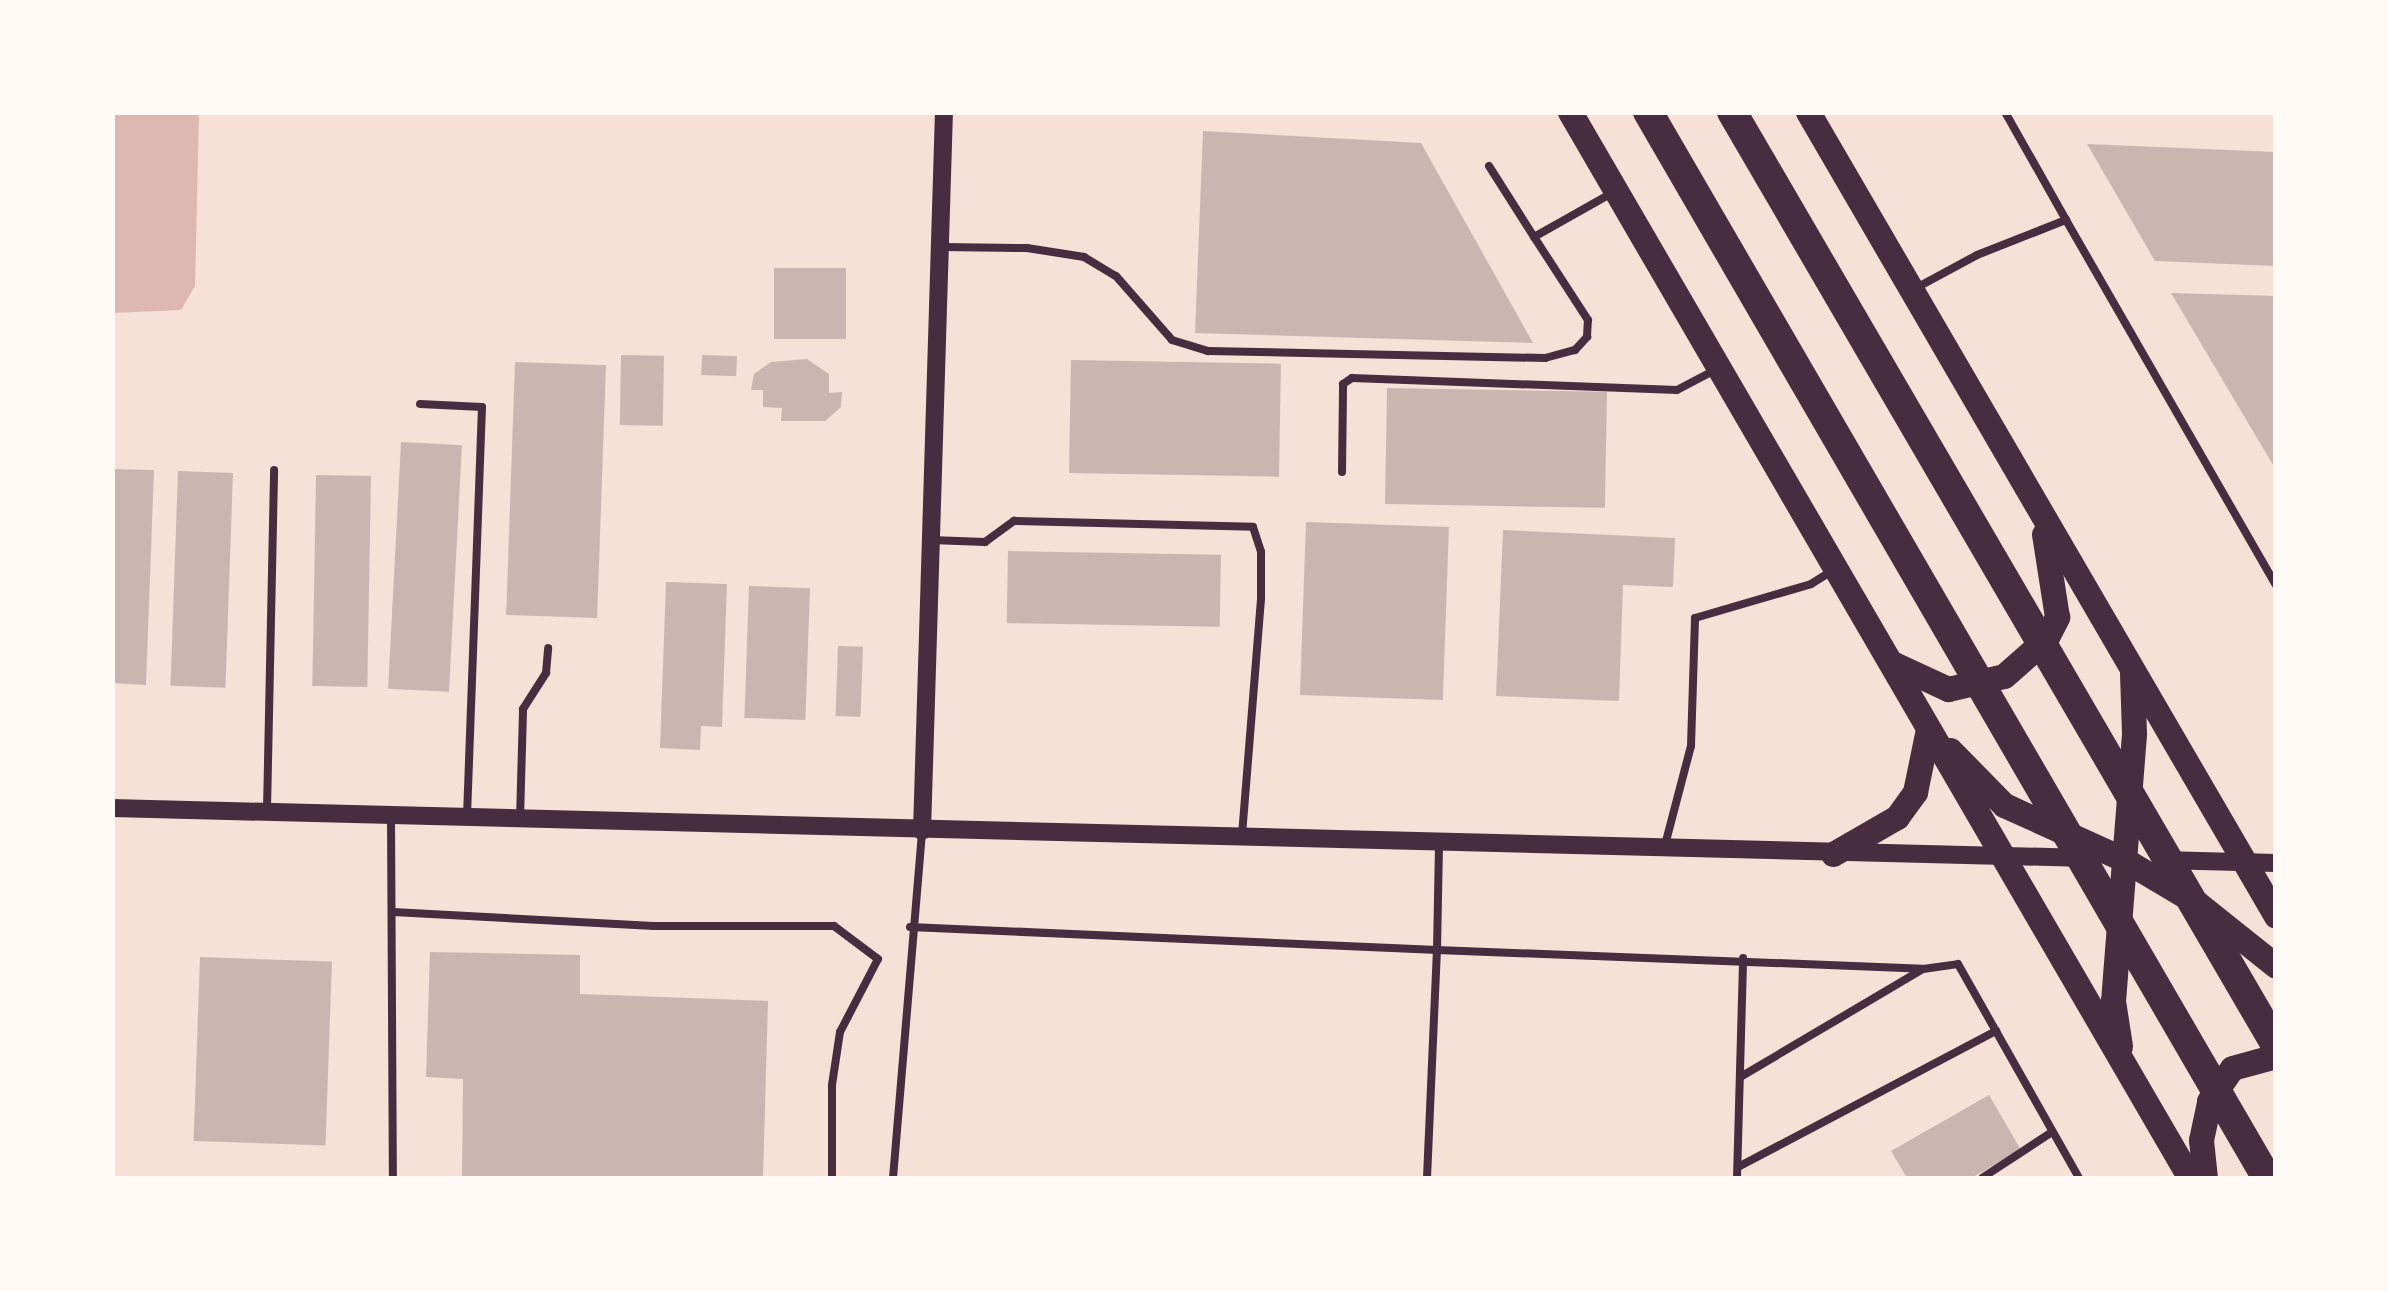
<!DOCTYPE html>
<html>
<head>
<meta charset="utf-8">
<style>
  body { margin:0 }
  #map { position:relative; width:2388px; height:1291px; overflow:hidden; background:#f7e1d7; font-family:"Noto Sans",sans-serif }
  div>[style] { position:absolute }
  .water>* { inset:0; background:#dcb8b0 }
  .building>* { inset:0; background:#ccb4b1; transform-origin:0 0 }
  .service>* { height:8px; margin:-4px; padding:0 4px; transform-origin:4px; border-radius:4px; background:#4a2c40 }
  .tertiary>* { height:18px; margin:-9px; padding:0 9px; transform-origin:9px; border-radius:9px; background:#4a2c40 }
  .primary>* { height:25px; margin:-12.5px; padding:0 12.5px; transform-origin:12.5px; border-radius:12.5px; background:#4a2c40 }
  .motorway>* { height:30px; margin:-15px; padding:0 15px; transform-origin:15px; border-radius:15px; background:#4a2c40 }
  span { translate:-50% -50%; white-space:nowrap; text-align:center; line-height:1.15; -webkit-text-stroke:8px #fffaf5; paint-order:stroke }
  .frame { position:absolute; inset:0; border:115px solid #fffaf5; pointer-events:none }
</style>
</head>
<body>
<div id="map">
  <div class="water">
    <i style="clip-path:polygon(113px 112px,199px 113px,195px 286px,181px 310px,113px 313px)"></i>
  </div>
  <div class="building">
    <i style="clip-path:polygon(1203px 131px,1421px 143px,1533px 343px,1195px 333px)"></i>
    <i style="clip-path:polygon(2087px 144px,2276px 152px,2276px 266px,2155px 261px)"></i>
    <i style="left:774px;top:268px;width:72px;height:71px"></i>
    <i style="clip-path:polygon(2171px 293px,2276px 296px,2276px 470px)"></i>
    <i style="left:621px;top:355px;width:43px;height:70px;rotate:1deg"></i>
    <i style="left:702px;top:355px;width:35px;height:20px;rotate:2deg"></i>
    <i style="clip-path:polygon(807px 359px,829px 374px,829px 393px,842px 392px,841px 407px,825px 421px,781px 421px,782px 408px,763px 407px,763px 390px,751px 390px,754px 374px,771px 362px)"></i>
    <i style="left:1071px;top:360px;width:210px;height:113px;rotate:1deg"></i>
    <i style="left:515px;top:362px;width:91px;height:253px;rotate:2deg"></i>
    <i style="left:1387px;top:388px;width:220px;height:116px;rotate:1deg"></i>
    <i style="left:401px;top:442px;width:61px;height:247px;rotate:3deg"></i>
    <i style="clip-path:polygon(112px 469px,154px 470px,146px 685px,112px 683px)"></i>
    <i style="left:178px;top:471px;width:55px;height:215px;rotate:2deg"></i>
    <i style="left:316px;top:475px;width:55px;height:211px;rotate:1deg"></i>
    <i style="left:1306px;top:522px;width:143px;height:173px;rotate:2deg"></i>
    <i style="clip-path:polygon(1503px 530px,1675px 538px,1673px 587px,1623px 585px,1619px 701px,1496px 696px)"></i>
    <i style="left:1008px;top:551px;width:213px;height:72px;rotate:1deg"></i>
    <i style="clip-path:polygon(666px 582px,727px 584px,722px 727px,701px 726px,700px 750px,660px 748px)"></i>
    <i style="left:749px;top:586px;width:61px;height:132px;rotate:2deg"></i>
    <i style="left:838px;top:646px;width:25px;height:70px;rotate:2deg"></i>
    <i style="clip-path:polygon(430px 952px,580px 955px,580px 994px,768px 1001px,763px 1178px,462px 1178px,463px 1079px,426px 1077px)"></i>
    <i style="left:200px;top:957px;width:132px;height:184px;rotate:2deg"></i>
    <i style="clip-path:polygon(1989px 1095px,2021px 1150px,1971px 1178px,1907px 1178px,1891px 1151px)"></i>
  </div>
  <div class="service">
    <i style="left:2005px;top:112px;width:124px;rotate:60.5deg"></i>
    <i style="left:1489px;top:166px;width:84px;rotate:57.6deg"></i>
    <i style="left:1534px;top:237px;width:90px;rotate:-29.4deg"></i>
    <i style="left:941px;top:247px;width:86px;rotate:0.7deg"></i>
    <i style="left:1027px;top:248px;width:58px;rotate:9deg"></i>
    <i style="left:1084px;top:257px;width:37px;rotate:31deg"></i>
    <i style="left:1116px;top:276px;width:85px;rotate:48.8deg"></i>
    <i style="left:1172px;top:340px;width:38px;rotate:17deg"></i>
    <i style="left:1208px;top:351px;width:337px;rotate:1.2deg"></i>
    <i style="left:1545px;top:358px;width:31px;rotate:-15deg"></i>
    <i style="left:1575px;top:350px;width:18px;rotate:-47deg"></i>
    <i style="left:1587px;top:337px;width:17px;rotate:-87deg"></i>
    <i style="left:1588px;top:320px;width:99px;rotate:-123deg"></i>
    <i style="left:1916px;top:288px;width:69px;rotate:-28.4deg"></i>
    <i style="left:1977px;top:255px;width:96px;rotate:-21.5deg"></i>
    <i style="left:2066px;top:220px;width:421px;rotate:60.1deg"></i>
    <i style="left:420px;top:404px;width:62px;rotate:2.8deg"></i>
    <i style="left:482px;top:407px;width:411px;rotate:92.1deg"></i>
    <i style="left:1342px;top:472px;width:88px;rotate:-89.3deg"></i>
    <i style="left:1343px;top:384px;width:11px;rotate:-34deg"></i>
    <i style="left:1352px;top:378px;width:325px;rotate:2.1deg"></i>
    <i style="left:1677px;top:390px;width:43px;rotate:-27.8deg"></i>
    <i style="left:931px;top:540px;width:54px;rotate:2.1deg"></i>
    <i style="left:985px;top:542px;width:36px;rotate:-36deg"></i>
    <i style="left:1014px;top:521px;width:239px;rotate:1.4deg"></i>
    <i style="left:1253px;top:527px;width:26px;rotate:72deg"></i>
    <i style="left:1261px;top:552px;width:47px;rotate:90deg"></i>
    <i style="left:1261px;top:599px;width:238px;rotate:94.6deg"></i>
    <i style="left:267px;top:810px;width:340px;rotate:-88.8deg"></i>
    <i style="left:391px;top:818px;width:360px;rotate:89.7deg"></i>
    <i style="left:520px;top:819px;width:110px;rotate:-88.4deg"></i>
    <i style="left:523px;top:709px;width:43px;rotate:-57.4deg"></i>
    <i style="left:546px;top:673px;width:25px;rotate:-85deg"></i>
    <i style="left:1665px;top:845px;width:102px;rotate:-75.3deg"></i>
    <i style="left:1691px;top:746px;width:128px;rotate:-88.2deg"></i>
    <i style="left:1695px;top:618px;width:121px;rotate:-16.3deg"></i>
    <i style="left:1811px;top:584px;width:25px;rotate:-32deg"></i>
    <i style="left:393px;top:912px;width:261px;rotate:3.1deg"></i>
    <i style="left:654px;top:926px;width:180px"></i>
    <i style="left:834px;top:926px;width:55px;rotate:36.9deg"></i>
    <i style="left:878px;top:959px;width:82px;rotate:117.5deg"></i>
    <i style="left:840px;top:1032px;width:54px;rotate:98.6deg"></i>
    <i style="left:832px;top:1085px;width:93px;rotate:90deg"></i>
    <i style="left:910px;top:927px;width:528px;rotate:2.5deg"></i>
    <i style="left:1437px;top:950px;width:106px;rotate:-88.9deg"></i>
    <i style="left:1742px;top:1076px;width:210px;rotate:-30.6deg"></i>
    <i style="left:1738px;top:1167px;width:292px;rotate:-27.8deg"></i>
    <i style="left:893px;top:1178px;width:348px;rotate:-85.2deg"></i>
    <i style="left:1427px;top:1178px;width:228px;rotate:-87.5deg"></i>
    <i style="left:1437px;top:950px;width:486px;rotate:2.2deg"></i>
    <i style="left:1923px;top:969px;width:35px;rotate:-8deg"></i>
    <i style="left:1958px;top:964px;width:246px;rotate:60.5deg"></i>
    <i style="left:1737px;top:1178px;width:220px;rotate:-88.4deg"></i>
    <i style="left:1982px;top:1178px;width:84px;rotate:-33.3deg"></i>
  </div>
  <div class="tertiary">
    <i style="left:112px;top:808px;width:1975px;rotate:1.45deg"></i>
    <i style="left:922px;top:831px;width:719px;rotate:-88.25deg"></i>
    <i style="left:2162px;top:860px;width:114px;rotate:1.5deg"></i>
  </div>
  <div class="primary">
    <i style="left:1570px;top:112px;width:1233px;rotate:59.82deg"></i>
    <i style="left:1808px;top:112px;width:930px;rotate:59.8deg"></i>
    <i style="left:1892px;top:663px;width:62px;rotate:24.9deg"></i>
    <i style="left:1948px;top:689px;width:57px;rotate:-13.1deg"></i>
    <i style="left:2004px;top:676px;width:56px;rotate:-41.4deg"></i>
    <i style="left:2046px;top:639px;width:25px;rotate:-63deg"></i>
    <i style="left:2057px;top:617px;width:84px;rotate:-98.9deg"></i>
    <i style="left:1950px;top:750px;width:77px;rotate:45.5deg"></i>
    <i style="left:2004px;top:805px;width:131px;rotate:24.4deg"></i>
    <i style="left:2123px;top:859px;width:86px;rotate:30.7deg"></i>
    <i style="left:2197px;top:903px;width:101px;rotate:38.6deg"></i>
    <i style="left:1833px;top:854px;width:74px;rotate:-30deg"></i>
    <i style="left:1897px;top:817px;width:31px;rotate:-54deg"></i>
    <i style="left:1915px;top:792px;width:64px;rotate:-78.3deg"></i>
    <i style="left:2120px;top:1046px;width:46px;rotate:-98.8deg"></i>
    <i style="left:2113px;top:1001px;width:269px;rotate:-85.5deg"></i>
    <i style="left:2134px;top:733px;width:60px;rotate:-91.9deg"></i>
    <i style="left:2205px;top:1178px;width:38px;rotate:-96deg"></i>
    <i style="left:2201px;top:1140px;width:40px;rotate:-78deg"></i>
    <i style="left:2209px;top:1101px;width:40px;rotate:-55.1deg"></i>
    <i style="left:2232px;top:1068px;width:46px;rotate:-15.3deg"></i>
  </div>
  <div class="motorway">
    <i style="left:1648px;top:112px;width:1233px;rotate:59.86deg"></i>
    <i style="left:1732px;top:112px;width:1080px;rotate:59.76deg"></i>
  </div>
  <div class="frame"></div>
</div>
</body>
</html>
